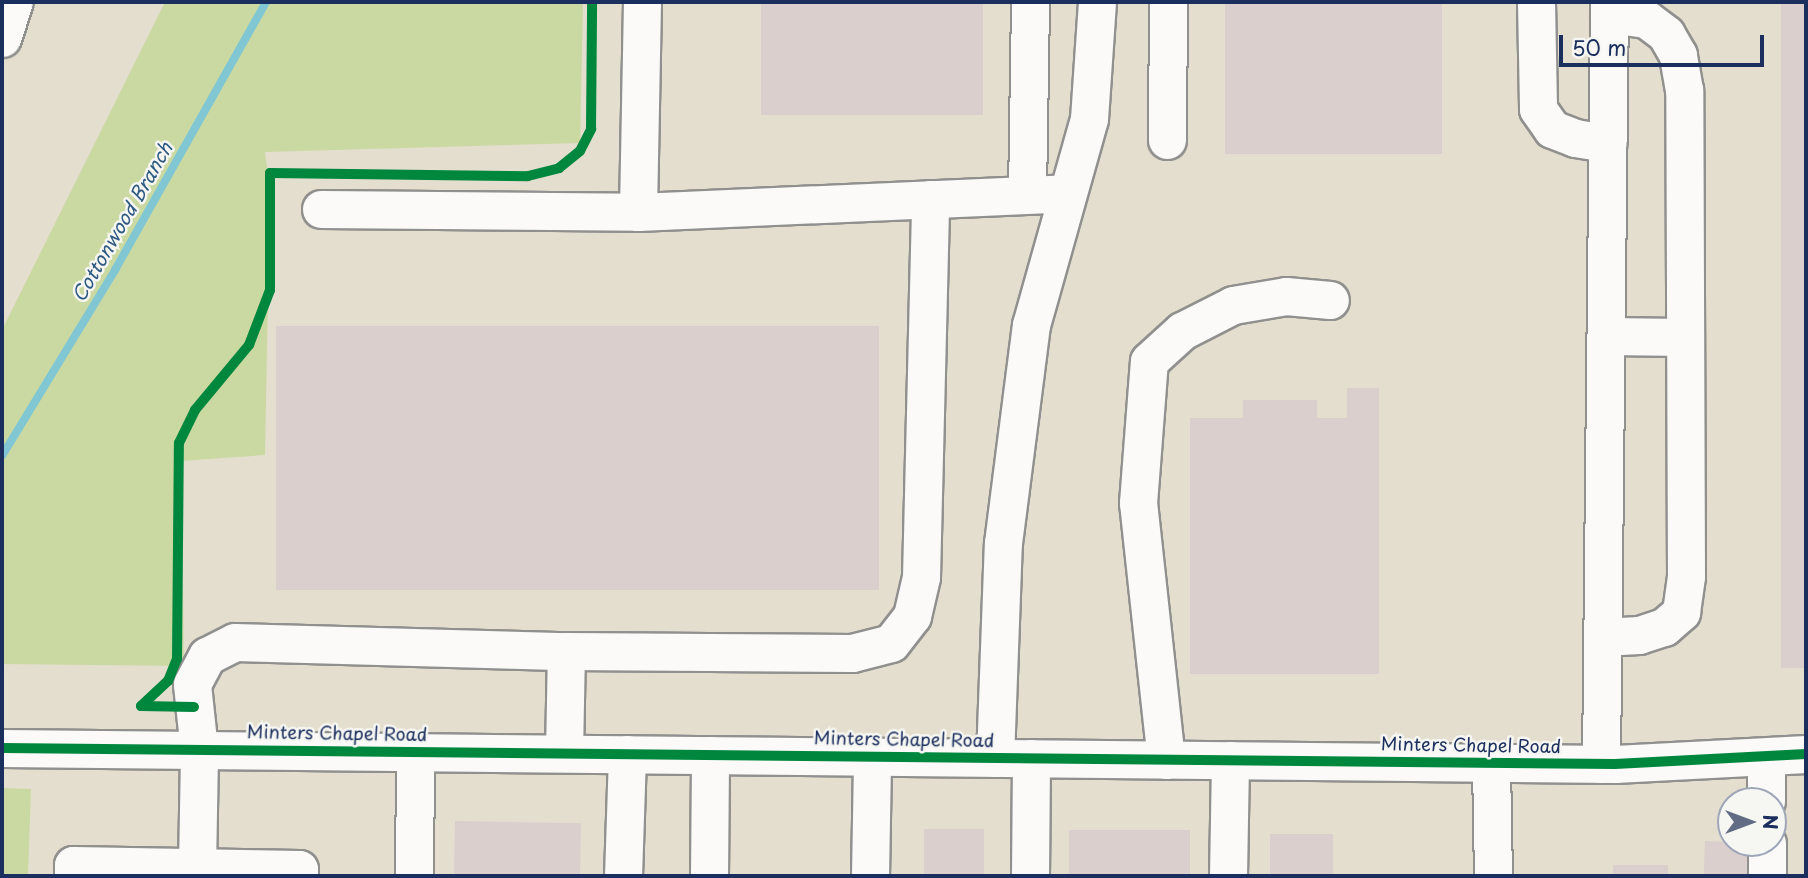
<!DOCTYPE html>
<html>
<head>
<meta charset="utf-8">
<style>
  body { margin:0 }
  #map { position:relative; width:1808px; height:878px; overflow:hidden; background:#e4dece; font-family:"Playpen Sans",sans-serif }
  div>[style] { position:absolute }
  .green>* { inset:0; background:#cad9a1; transform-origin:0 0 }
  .stream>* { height:8px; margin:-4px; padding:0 4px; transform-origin:4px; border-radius:4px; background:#81c6d3 }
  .building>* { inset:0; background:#dacfcd; transform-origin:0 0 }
  .roads { filter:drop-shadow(2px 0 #90908f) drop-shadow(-2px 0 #90908f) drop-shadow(0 2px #90908f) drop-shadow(0 -2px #90908f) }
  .minor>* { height:37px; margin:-18.5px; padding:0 18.5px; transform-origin:18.5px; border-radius:18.5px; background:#fbfaf8 }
  .cycleway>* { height:10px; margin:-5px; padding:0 5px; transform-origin:5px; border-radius:5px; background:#00873e }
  span { translate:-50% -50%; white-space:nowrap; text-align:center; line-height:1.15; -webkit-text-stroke:5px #f6f6f2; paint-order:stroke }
  .street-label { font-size:18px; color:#1b2f5e }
  .water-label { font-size:19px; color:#2d5982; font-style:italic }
  .frame { position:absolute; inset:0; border:4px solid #1b2f5e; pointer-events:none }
  .north { position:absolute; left:1717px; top:787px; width:70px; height:70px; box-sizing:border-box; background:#f6f6f2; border:2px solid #9ea6b7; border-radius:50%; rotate:90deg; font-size:19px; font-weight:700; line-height:28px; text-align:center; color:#1b2f5e }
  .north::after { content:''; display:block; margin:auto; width:24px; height:32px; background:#616c85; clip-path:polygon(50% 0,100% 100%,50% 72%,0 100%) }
  .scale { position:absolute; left:1559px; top:35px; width:205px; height:32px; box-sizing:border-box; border:4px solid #1b2f5e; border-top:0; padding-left:9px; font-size:21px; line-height:24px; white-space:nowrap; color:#1b2f5e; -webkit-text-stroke:5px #f6f6f2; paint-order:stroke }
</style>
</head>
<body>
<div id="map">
  <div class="green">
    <i style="clip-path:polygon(165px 2px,583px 2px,580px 143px,265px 152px,270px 191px,265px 455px,181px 461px,184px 666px,2px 664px,2px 330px)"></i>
    <i style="left:2px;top:788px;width:29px;height:88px;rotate:2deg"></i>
  </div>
  <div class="stream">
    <i style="left:2px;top:456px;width:218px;rotate:-58.7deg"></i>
    <i style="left:115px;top:270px;width:308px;rotate:-60.6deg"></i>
  </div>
  <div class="building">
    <i style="left:761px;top:2px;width:222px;height:113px"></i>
    <i style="left:1225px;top:2px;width:217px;height:152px"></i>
    <i style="left:1781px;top:2px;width:25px;height:666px"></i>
    <i style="left:276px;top:326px;width:603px;height:264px"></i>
    <i style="clip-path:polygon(1347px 388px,1379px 388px,1379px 674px,1190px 674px,1190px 418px,1243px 418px,1243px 400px,1317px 400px,1317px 418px,1347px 418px)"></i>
    <i style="left:455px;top:821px;width:126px;height:55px;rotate:1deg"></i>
    <i style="left:924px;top:829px;width:60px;height:47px"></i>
    <i style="left:1069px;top:830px;width:121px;height:46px"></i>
    <i style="left:1270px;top:834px;width:63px;height:42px"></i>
    <i style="left:1705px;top:841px;width:50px;height:35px;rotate:2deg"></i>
    <i style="left:1613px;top:865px;width:55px;height:11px"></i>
  </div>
  <div class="roads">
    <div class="minor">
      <i style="left:642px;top:2px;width:210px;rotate:91.1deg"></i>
      <i style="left:638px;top:212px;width:429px;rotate:-2.5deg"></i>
      <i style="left:1536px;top:2px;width:107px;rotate:88.9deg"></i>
      <i style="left:1538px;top:109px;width:24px;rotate:55deg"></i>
      <i style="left:1552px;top:129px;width:25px;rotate:21deg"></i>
      <i style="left:1575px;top:138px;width:33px;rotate:9deg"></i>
      <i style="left:2px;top:38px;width:38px;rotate:-72deg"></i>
      <i style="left:1167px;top:140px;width:138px;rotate:-89.6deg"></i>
      <i style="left:1027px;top:194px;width:192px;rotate:-89.1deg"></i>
      <i style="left:321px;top:209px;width:317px;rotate:0.5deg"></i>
      <i style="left:1606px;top:336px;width:79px;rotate:0.7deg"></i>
      <i style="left:1602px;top:637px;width:37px;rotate:-3deg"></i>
      <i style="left:1639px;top:635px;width:26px;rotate:-18deg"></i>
      <i style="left:1664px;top:627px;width:23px;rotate:-41deg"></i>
      <i style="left:1681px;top:612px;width:36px;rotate:-82deg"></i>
      <i style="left:1686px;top:576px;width:486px;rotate:-90.2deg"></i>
      <i style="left:1684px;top:90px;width:36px;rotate:-100deg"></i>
      <i style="left:1678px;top:55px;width:24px;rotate:-120deg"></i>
      <i style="left:1666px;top:34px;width:25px;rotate:-143deg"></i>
      <i style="left:1646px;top:19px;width:37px;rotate:-172deg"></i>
      <i style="left:2px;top:748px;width:1613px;rotate:0.57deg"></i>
      <i style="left:1615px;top:764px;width:191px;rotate:-3deg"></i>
      <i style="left:564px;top:753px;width:102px;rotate:-88.9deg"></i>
      <i style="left:566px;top:651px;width:286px;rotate:0.4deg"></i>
      <i style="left:852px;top:653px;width:40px;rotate:-14.4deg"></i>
      <i style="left:891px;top:643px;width:34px;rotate:-52deg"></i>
      <i style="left:912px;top:616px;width:40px;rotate:-77deg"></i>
      <i style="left:921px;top:577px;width:378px;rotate:-88.6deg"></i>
      <i style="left:995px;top:758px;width:215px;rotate:-87.9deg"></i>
      <i style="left:1003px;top:543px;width:220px;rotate:-82.7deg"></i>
      <i style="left:1031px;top:325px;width:214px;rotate:-74.3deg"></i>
      <i style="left:1089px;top:119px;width:117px;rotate:-86.1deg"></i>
      <i style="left:1766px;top:758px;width:43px;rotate:90deg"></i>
      <i style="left:1166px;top:760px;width:259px;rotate:-96.2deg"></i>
      <i style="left:1138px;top:503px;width:142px;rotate:-85.6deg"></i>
      <i style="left:1149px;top:361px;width:45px;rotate:-42.3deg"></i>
      <i style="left:1182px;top:331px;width:57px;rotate:-27deg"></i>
      <i style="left:1233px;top:305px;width:54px;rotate:-9.6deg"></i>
      <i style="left:1286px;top:296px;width:44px;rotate:5.2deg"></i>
      <i style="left:1491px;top:763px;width:113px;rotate:89deg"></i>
      <i style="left:1601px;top:764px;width:762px;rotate:-89.4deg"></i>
      <i style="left:1767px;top:843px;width:33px;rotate:90deg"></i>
      <i style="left:197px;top:868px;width:118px;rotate:-89deg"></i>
      <i style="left:199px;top:750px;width:66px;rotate:-96.1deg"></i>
      <i style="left:192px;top:684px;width:32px;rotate:-62deg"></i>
      <i style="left:207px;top:656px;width:31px;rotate:-27deg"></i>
      <i style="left:235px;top:642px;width:331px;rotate:1.6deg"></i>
      <i style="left:73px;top:876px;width:11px;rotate:-90deg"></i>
      <i style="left:73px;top:865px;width:226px;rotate:1deg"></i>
      <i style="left:299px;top:869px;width:7px;rotate:90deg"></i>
      <i style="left:414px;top:876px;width:124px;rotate:-89.5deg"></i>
      <i style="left:623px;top:876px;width:122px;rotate:-88.1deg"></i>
      <i style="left:709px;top:876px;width:121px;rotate:-89.5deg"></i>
      <i style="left:870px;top:876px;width:119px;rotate:-89deg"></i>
      <i style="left:1030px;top:876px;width:118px;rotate:-89.5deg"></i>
      <i style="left:1228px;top:876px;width:116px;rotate:-89deg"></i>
    </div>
  </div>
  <div class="cycleway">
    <i style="left:194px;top:707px;width:53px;rotate:-178.9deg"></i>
    <i style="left:141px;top:706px;width:37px;rotate:-43deg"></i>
    <i style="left:168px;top:681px;width:24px;rotate:-68deg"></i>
    <i style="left:177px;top:659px;width:216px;rotate:-89.5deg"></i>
    <i style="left:179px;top:443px;width:37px;rotate:-64deg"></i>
    <i style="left:195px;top:410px;width:85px;rotate:-50.3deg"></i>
    <i style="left:249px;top:345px;width:59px;rotate:-69.1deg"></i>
    <i style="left:270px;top:290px;width:117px;rotate:-90deg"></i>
    <i style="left:270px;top:173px;width:258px;rotate:0.7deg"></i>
    <i style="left:528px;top:176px;width:32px;rotate:-14deg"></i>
    <i style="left:559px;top:168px;width:27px;rotate:-39deg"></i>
    <i style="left:580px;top:151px;width:25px;rotate:-63deg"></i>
    <i style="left:591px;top:129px;width:127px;rotate:-89.5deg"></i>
    <i style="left:2px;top:748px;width:1613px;rotate:0.57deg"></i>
    <i style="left:1615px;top:764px;width:191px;rotate:-3deg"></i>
  </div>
  <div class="street-label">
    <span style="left:337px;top:733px;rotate:1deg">Minters Chapel Road</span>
    <span style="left:904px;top:739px;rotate:1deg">Minters Chapel Road</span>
    <span style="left:1471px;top:745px;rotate:1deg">Minters Chapel Road</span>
  </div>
  <div class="water-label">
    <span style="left:122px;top:222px;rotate:-60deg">Cottonwood Branch</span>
  </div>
  <div class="frame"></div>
  <div class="north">N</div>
  <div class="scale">50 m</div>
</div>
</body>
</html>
